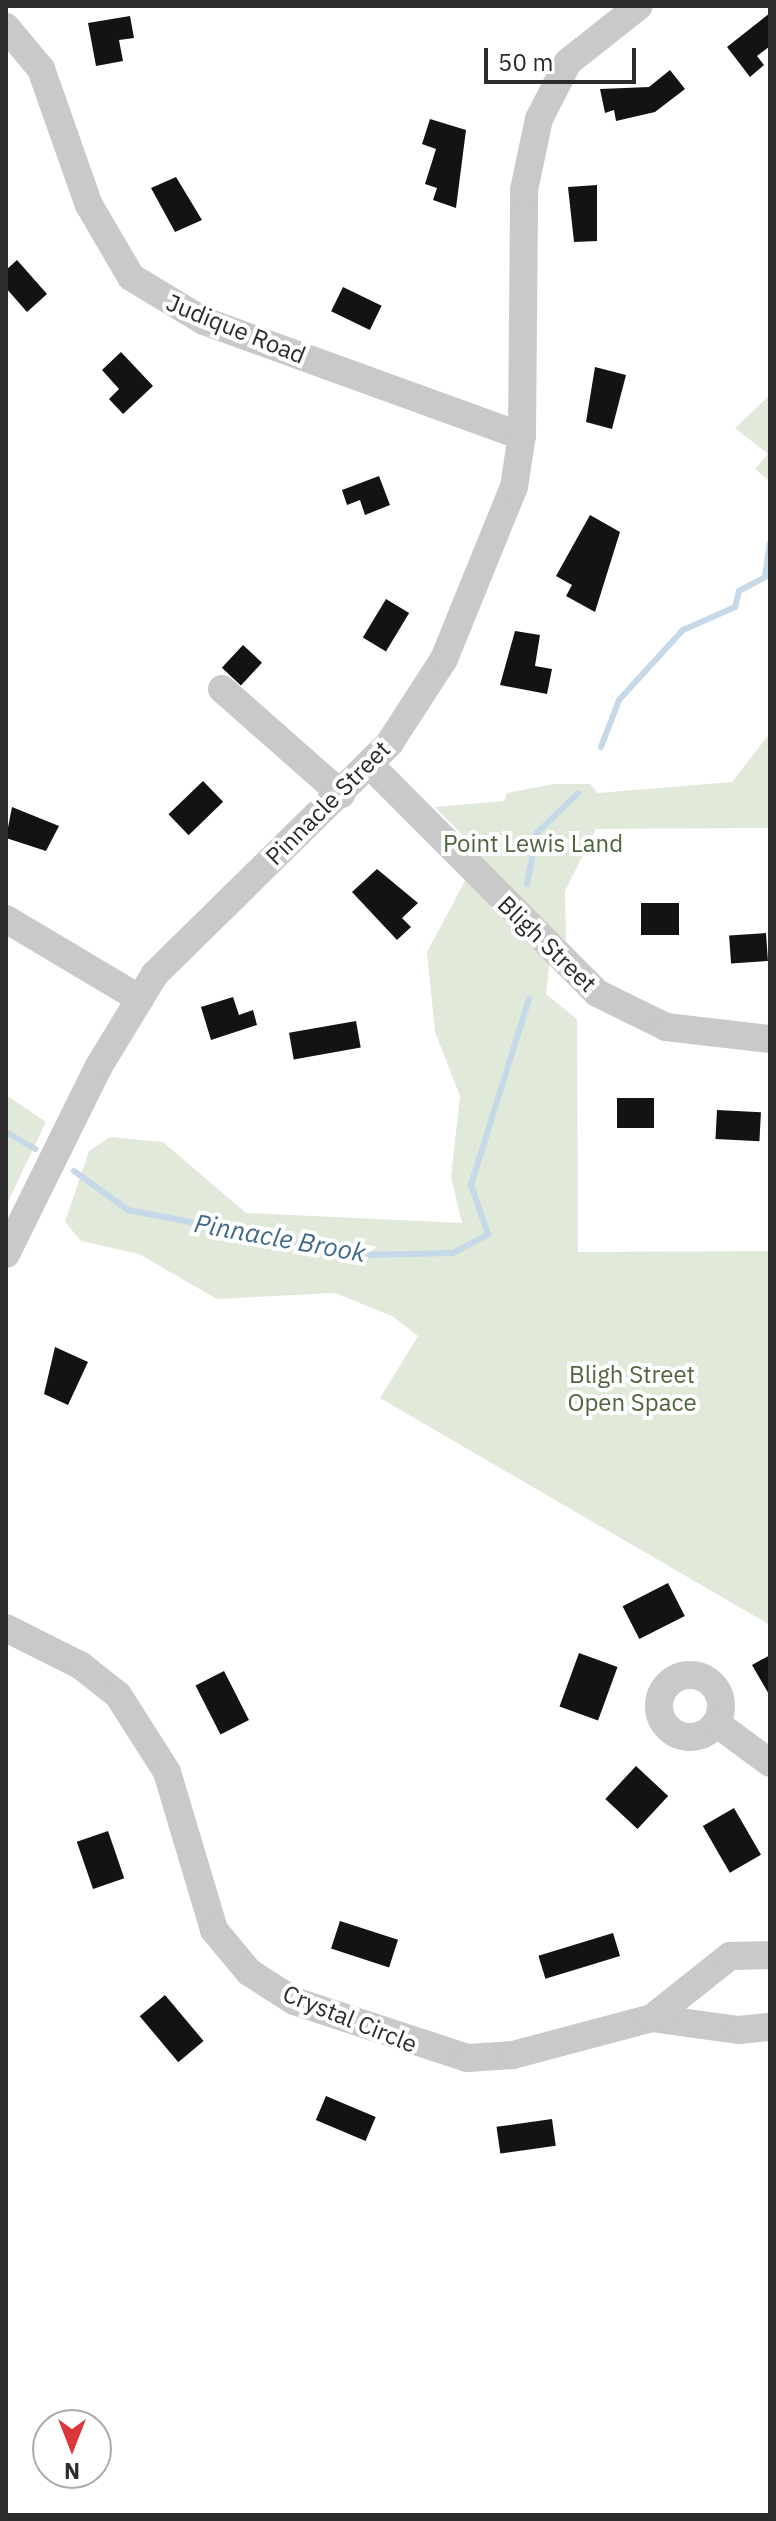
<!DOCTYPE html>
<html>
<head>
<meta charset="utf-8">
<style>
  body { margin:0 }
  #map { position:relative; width:776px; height:2521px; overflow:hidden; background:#fff; font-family:"IBM Plex Sans",sans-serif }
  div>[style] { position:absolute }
  .green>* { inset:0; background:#e1e9da }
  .stream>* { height:6px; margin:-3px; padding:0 3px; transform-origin:3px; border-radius:3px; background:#c6d9e8 }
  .building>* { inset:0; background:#131313; transform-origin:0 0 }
  .minor>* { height:28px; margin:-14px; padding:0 14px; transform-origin:14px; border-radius:14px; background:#c9c9c9 }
  .minor>.ring { margin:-14px; padding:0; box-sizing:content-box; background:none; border:28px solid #c9c9c9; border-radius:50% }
  span { translate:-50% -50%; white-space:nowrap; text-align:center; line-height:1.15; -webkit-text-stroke:8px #fff; paint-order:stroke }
  .street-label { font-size:24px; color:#2c2c2c }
  .park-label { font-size:24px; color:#4d653c }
  .water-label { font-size:26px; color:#3f6889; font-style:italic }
  .frame { position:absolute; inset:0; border:8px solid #2c2c2c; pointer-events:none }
  .north { position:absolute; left:32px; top:2409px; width:80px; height:80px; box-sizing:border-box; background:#fff; border:2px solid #ababab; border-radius:50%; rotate:180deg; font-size:22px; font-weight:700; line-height:32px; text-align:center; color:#2c2c2c }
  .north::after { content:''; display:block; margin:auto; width:28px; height:36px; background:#db363a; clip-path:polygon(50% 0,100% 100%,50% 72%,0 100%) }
  .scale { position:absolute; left:484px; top:48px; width:152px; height:36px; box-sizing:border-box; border:4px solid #2c2c2c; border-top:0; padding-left:10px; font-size:24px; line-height:28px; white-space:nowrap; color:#2c2c2c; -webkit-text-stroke:6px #fff; paint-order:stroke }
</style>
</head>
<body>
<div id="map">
  <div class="green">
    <i style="clip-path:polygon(770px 395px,770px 482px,755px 469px,768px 454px,735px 428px)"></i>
    <i style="clip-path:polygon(770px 733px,770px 828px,596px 829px,565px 891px,566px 941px,553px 930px,546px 994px,577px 1019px,578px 1252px,770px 1251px,770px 1625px,380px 1398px,418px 1336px,392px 1316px,335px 1293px,217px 1299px,139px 1254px,81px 1241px,65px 1222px,89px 1151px,110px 1137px,163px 1142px,246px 1213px,462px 1223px,451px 1177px,460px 1096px,435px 1032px,427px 952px,480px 853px,435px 807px,504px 801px,507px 793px,554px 784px,590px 784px,598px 793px,732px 782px)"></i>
    <i style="clip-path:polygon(6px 1095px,46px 1122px,7px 1204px,6px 1204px)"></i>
  </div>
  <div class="stream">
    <i style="left:601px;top:747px;width:50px;rotate:-69deg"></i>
    <i style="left:619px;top:700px;width:95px;rotate:-47.6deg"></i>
    <i style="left:683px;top:630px;width:57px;rotate:-23.9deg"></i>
    <i style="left:735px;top:607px;width:16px;rotate:-76deg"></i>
    <i style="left:739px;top:591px;width:30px;rotate:-28deg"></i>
    <i style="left:765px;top:577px;width:34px;rotate:-82deg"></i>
    <i style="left:527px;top:884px;width:52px;rotate:-78.9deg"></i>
    <i style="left:537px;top:833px;width:57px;rotate:-44.3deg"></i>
    <i style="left:6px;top:1132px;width:34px;rotate:30deg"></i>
    <i style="left:74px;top:1171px;width:67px;rotate:35.8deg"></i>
    <i style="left:128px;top:1210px;width:237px;rotate:10.9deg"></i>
    <i style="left:361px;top:1255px;width:92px;rotate:-1.2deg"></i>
    <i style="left:453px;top:1253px;width:40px;rotate:-28deg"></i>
    <i style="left:488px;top:1234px;width:52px;rotate:-109.1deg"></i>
    <i style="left:471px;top:1185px;width:195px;rotate:-72.7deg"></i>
  </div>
  <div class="building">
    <i style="clip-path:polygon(770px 13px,770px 46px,757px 56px,764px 65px,750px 77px,727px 47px)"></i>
    <i style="clip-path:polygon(130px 16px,134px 38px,119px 40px,123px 61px,96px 66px,88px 23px)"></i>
    <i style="clip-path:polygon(670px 70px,685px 89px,655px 112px,616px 121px,614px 110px,605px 113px,600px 89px,649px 87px)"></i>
    <i style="clip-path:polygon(430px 119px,466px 130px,456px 208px,433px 200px,437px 188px,425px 184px,436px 149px,422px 144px)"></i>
    <i style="clip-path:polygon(176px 177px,202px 220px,175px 232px,151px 188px)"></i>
    <i style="clip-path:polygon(597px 185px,597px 241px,574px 242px,568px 187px)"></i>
    <i style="clip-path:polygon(17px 260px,47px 294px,27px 312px,6px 288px,6px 270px)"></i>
    <i style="left:343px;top:287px;width:43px;height:27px;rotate:26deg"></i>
    <i style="clip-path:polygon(121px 352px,153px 386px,123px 414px,109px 399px,119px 389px,102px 370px)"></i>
    <i style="clip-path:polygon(595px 367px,626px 375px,612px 429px,586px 422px)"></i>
    <i style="clip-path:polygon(379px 476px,390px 505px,365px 515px,360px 500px,347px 505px,342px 490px)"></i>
    <i style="clip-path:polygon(590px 515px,620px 532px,595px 612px,566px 596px,572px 585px,556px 576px)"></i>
    <i style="left:386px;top:599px;width:27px;height:45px;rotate:31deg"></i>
    <i style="clip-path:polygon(515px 631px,540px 635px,535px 666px,552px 669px,547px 694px,500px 685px)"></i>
    <i style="left:243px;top:645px;width:26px;height:31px;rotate:43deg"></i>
    <i style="left:203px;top:781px;width:29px;height:48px;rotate:46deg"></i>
    <i style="clip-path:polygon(12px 807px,59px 826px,46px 851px,6px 838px)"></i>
    <i style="clip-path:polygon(377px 869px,418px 903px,402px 918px,411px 927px,397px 940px,352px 892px)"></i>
    <i style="left:641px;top:903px;width:38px;height:32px"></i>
    <i style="left:766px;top:933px;width:28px;height:37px;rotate:86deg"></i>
    <i style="clip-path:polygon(233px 997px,239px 1015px,253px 1010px,257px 1025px,211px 1040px,201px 1007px)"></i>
    <i style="left:356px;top:1021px;width:27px;height:68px;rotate:80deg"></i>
    <i style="left:617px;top:1098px;width:37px;height:30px"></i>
    <i style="left:717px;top:1110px;width:44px;height:29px;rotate:3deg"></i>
    <i style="clip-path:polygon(55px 1347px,88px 1362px,68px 1405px,44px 1394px)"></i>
    <i style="left:668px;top:1583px;width:37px;height:51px;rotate:63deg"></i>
    <i style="left:579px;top:1653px;width:41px;height:57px;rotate:20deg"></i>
    <i style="clip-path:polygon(770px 1655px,770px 1696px,752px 1665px)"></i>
    <i style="left:224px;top:1671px;width:55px;height:32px;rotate:63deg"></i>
    <i style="left:636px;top:1766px;width:44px;height:45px;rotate:43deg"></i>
    <i style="left:734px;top:1808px;width:54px;height:36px;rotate:60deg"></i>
    <i style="left:108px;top:1831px;width:50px;height:33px;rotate:71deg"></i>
    <i style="left:340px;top:1921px;width:61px;height:29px;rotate:18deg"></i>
    <i style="left:613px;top:1933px;width:24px;height:78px;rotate:73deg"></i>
    <i style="left:165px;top:1995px;width:60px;height:33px;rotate:50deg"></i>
    <i style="left:326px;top:2096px;width:54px;height:26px;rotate:23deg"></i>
    <i style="left:552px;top:2119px;width:27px;height:56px;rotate:82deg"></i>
  </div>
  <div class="minor">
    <i style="left:6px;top:27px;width:55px;rotate:50.2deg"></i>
    <i style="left:41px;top:69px;width:144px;rotate:70.6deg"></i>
    <i style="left:89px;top:205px;width:83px;rotate:59.7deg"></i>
    <i style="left:131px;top:277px;width:85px;rotate:31.1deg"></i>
    <i style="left:204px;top:321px;width:338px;rotate:19.9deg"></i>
    <i style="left:222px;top:689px;width:159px;rotate:41.4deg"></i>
    <i style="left:369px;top:764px;width:323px;rotate:45.1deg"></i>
    <i style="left:597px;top:993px;width:77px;rotate:26.2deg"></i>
    <i style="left:666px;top:1027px;width:105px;rotate:6.6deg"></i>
    <i style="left:6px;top:919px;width:156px;rotate:30.8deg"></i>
    <i style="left:6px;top:1254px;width:210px;rotate:-63.7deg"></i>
    <i style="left:99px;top:1066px;width:108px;rotate:-58.7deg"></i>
    <i style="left:155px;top:974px;width:328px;rotate:-44.5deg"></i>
    <i style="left:389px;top:744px;width:101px;rotate:-57.1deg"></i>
    <i style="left:444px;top:659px;width:186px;rotate:-67.9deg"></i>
    <i style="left:514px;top:487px;width:53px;rotate:-81.3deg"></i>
    <i style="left:522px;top:435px;width:245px;rotate:-89.5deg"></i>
    <i style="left:524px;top:190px;width:73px;rotate:-78.1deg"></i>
    <i style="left:539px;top:119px;width:64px;rotate:-63deg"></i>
    <i style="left:568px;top:62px;width:90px;rotate:-38.3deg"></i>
    <i style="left:6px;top:1628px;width:83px;rotate:26.6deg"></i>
    <i style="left:80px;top:1665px;width:48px;rotate:38.3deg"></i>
    <i style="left:118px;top:1695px;width:91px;rotate:57.5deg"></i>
    <i style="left:167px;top:1772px;width:165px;rotate:73.4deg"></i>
    <i style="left:214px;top:1930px;width:55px;rotate:50.2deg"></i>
    <i style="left:249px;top:1972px;width:54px;rotate:32.8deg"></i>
    <i style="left:294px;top:2001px;width:182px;rotate:18.2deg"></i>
    <i style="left:467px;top:2058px;width:46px;rotate:-3.7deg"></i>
    <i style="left:513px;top:2055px;width:144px;rotate:-14.9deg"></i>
    <i style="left:652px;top:2018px;width:88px;rotate:7.9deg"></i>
    <i style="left:739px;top:2030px;width:31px;rotate:-6deg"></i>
    <i class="ring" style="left:659px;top:1675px;width:34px;height:34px"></i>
    <i style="left:716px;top:1723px;width:67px;rotate:36.5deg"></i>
    <i style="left:652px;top:2018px;width:100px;rotate:-38.5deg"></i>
    <i style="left:730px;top:1956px;width:40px;rotate:-1.4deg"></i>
  </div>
  <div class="street-label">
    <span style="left:236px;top:329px;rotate:22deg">Judique Road</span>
    <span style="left:328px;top:803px;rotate:-45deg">Pinnacle Street</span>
    <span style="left:547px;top:944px;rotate:44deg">Bligh Street</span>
    <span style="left:350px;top:2019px;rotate:22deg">Crystal Circle</span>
  </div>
  <div class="park-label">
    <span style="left:533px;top:844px">Point Lewis Land</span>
    <span style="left:632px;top:1389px">Bligh Street<br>Open Space</span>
  </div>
  <div class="water-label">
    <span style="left:280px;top:1238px;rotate:10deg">Pinnacle Brook</span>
  </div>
  <div class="frame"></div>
  <div class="north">N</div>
  <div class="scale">50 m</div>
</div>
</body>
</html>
